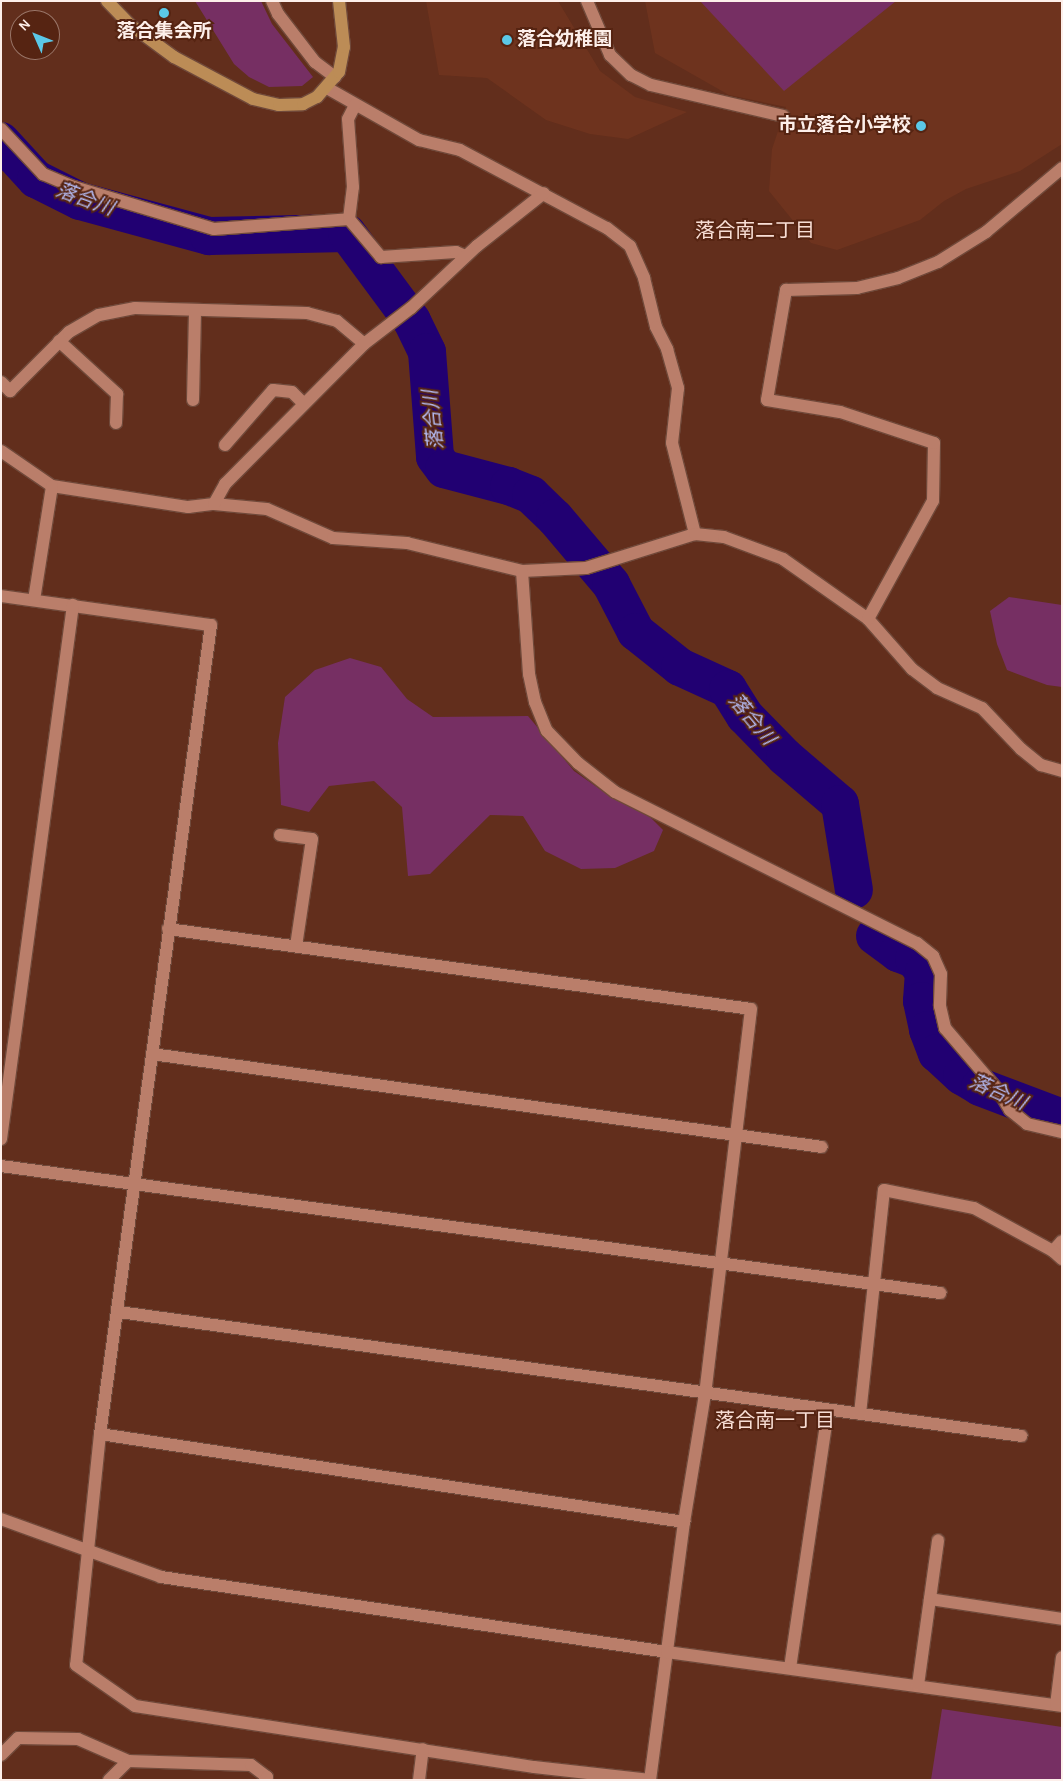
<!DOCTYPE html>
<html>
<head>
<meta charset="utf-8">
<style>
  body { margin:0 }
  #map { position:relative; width:1063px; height:1781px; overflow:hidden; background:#622e1c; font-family:Karla,"Noto Sans JP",sans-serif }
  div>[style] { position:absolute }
  .built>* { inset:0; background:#6e331e }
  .green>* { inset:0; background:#762f63 }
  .river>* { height:38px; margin:-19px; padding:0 19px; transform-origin:19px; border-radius:19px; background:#210072 }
  .roads { filter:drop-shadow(1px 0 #70493a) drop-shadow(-1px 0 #70493a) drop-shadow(0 1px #70493a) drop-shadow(0 -1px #70493a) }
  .street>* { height:12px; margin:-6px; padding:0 6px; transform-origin:6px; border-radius:6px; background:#ba7e6a }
  .secondary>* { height:12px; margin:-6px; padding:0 6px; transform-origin:6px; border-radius:6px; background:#bc8c56 }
  .dots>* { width:14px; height:14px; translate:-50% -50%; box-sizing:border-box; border:2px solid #562412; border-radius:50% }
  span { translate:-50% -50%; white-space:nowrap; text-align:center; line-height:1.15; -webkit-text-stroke:4px #562412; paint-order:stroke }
  .poi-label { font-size:19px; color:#fdefea; font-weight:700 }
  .left { translate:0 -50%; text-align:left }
  .right { translate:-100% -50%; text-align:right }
  .water-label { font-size:20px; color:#b3b9f0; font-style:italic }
  .neighbourhood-label { font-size:20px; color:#f8ded5 }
  .frame { position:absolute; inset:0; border:2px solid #fdefea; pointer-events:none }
  .north { position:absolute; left:10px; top:10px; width:50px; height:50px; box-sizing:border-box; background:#562412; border:1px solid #997568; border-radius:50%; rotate:314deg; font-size:14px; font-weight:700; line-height:20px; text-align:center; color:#fdefea }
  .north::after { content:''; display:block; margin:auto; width:18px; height:22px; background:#5bc8e7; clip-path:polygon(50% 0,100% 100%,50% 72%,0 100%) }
</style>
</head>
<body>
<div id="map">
  <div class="built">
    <i style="clip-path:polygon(426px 1px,558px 1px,600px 71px,635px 97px,687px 112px,628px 139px,590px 134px,546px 120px,487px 78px,439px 75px)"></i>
    <i style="clip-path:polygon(645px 1px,1062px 1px,1062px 144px,1020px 171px,966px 189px,944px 201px,920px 220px,837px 250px,811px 243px,769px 191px,772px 149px,786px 107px,729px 95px,655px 53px)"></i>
  </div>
  <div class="green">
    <i style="clip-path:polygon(195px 1px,261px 1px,272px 24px,313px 77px,302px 86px,269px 87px,249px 77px,234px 64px)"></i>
    <i style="clip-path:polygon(700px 1px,896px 1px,784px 91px)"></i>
    <i style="clip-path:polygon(1009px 597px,1062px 605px,1062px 687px,1047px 685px,1007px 670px,997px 644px,990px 611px)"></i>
    <i style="clip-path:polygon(350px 658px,381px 667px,407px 699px,433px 717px,528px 716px,574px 771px,611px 797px,645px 812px,663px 830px,654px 851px,615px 868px,581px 869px,545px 851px,523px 816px,490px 815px,430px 874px,408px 876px,402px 807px,374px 781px,329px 786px,309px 812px,281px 805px,278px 743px,285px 697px,315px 670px)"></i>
    <i style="clip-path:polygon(942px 1709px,1062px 1727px,1062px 1780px,931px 1780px)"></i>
  </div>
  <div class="river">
    <i style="left:1px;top:141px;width:52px;rotate:47.4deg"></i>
    <i style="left:36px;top:179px;width:49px;rotate:26.6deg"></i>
    <i style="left:80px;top:201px;width:134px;rotate:15.2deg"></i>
    <i style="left:209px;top:236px;width:138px;rotate:-1.2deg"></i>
    <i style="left:347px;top:233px;width:109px;rotate:53.5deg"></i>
    <i style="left:412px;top:321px;width:34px;rotate:64deg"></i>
    <i style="left:427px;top:352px;width:105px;rotate:85.6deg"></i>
    <i style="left:435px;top:457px;width:15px;rotate:53deg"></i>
    <i style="left:444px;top:469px;width:67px;rotate:14.7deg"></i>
    <i style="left:509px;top:486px;width:24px;rotate:22deg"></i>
    <i style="left:531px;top:495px;width:33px;rotate:44deg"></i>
    <i style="left:555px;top:518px;width:87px;rotate:49.7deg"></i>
    <i style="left:611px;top:584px;width:54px;rotate:62.5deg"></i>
    <i style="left:636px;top:632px;width:56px;rotate:38.5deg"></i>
    <i style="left:680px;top:667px;width:53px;rotate:24.6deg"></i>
    <i style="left:728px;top:689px;width:32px;rotate:58deg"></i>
    <i style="left:745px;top:716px;width:57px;rotate:45.7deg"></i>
    <i style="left:785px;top:757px;width:72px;rotate:40.5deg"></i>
    <i style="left:840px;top:804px;width:87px;rotate:80.8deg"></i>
    <i style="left:875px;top:936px;width:29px;rotate:36deg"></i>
    <i style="left:898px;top:953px;width:17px;rotate:21deg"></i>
    <i style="left:914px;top:959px;width:16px;rotate:52deg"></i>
    <i style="left:924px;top:972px;width:29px;rotate:94deg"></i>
    <i style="left:922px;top:1001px;width:30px;rotate:78deg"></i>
    <i style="left:928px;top:1030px;width:25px;rotate:69deg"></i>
    <i style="left:937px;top:1053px;width:34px;rotate:43deg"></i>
    <i style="left:962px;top:1076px;width:21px;rotate:31deg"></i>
    <i style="left:980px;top:1087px;width:88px;rotate:20.7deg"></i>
  </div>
  <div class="roads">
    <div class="street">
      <i style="left:272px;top:1px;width:14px;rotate:65deg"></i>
      <i style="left:278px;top:14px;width:61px;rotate:52.4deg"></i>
      <i style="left:315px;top:62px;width:25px;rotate:37deg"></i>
      <i style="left:587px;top:1px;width:59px;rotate:66.9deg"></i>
      <i style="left:610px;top:55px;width:29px;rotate:44deg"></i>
      <i style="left:631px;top:75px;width:22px;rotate:27deg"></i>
      <i style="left:651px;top:85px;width:136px;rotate:13.2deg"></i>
      <i style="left:327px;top:88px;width:106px;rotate:29.5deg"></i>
      <i style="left:419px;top:140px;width:42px;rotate:13.7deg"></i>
      <i style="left:460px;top:150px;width:166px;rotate:28deg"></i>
      <i style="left:607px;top:228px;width:29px;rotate:38deg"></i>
      <i style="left:630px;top:246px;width:35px;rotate:66deg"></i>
      <i style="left:644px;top:278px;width:50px;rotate:76.2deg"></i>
      <i style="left:656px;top:327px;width:25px;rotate:63deg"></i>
      <i style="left:667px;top:349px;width:41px;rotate:74.2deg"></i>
      <i style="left:678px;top:388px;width:55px;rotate:96.2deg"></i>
      <i style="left:672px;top:443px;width:94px;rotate:75.8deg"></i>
      <i style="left:1px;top:129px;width:62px;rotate:47deg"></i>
      <i style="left:43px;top:174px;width:34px;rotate:23deg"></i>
      <i style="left:74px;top:187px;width:146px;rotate:16.7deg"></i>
      <i style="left:214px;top:229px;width:135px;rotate:-4.2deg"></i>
      <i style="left:349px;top:219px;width:50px;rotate:49.9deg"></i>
      <i style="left:381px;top:257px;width:75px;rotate:-3.8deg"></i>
      <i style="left:456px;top:252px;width:10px;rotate:24deg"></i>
      <i style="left:349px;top:219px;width:32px;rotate:-83deg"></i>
      <i style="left:353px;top:187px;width:68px;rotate:-94.2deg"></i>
      <i style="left:348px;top:119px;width:16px;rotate:-63deg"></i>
      <i style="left:59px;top:341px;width:79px;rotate:42.4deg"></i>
      <i style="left:117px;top:394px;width:29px;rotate:92deg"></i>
      <i style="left:1px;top:382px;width:13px;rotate:45deg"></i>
      <i style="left:10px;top:391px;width:83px;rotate:-45deg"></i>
      <i style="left:69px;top:332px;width:34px;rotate:-30deg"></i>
      <i style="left:99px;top:315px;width:37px;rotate:-11deg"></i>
      <i style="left:135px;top:308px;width:172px;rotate:1.7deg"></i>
      <i style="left:307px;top:313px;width:31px;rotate:15deg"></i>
      <i style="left:337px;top:321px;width:35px;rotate:40deg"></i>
      <i style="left:193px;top:400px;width:90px;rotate:-88.7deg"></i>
      <i style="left:225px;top:445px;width:73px;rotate:-48.9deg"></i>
      <i style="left:273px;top:390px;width:19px;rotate:6deg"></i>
      <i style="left:292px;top:392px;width:17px;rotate:45deg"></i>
      <i style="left:1px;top:451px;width:62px;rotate:34.5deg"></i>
      <i style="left:52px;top:486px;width:138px;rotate:8.8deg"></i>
      <i style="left:188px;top:507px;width:26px;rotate:-7deg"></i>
      <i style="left:214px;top:504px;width:53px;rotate:5.4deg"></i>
      <i style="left:267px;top:509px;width:72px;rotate:23.7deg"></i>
      <i style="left:333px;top:538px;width:74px;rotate:3.9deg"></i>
      <i style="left:407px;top:543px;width:118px;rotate:13.7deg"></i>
      <i style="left:522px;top:571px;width:64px;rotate:-2.7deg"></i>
      <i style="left:586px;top:568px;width:114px;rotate:-17.3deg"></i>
      <i style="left:695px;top:534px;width:29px;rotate:6deg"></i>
      <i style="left:724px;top:537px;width:63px;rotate:20.4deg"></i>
      <i style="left:783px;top:559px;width:104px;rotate:35.2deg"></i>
      <i style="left:868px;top:619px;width:67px;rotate:48.7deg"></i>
      <i style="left:912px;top:669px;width:31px;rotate:37deg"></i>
      <i style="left:937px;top:688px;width:49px;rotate:24deg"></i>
      <i style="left:982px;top:708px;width:57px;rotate:46.4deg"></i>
      <i style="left:1021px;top:749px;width:26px;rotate:39deg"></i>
      <i style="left:1041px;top:765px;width:22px;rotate:16deg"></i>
      <i style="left:214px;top:504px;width:23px;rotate:-61deg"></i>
      <i style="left:225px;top:484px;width:197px;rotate:-45.2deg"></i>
      <i style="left:364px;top:344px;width:59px;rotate:-37.5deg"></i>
      <i style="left:411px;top:308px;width:91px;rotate:-43.2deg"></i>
      <i style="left:477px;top:246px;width:85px;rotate:-38.3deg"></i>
      <i style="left:522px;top:571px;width:103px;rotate:86.1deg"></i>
      <i style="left:529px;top:674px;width:29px;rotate:78deg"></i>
      <i style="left:535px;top:702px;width:31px;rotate:68deg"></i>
      <i style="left:547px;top:731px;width:45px;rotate:45.9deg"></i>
      <i style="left:578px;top:763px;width:47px;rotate:38.1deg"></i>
      <i style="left:615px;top:792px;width:338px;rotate:26.6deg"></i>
      <i style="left:917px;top:943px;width:21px;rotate:39deg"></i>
      <i style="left:933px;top:956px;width:20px;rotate:66deg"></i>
      <i style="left:941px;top:974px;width:32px;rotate:92deg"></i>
      <i style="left:940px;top:1006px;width:23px;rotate:77deg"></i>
      <i style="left:945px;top:1028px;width:82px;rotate:49.5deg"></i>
      <i style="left:998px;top:1090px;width:23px;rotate:59deg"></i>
      <i style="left:1010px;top:1110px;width:22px;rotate:39deg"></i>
      <i style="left:1027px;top:1124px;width:36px;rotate:13deg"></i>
      <i style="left:1px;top:596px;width:212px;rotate:7.9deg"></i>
      <i style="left:211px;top:625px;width:817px;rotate:97.81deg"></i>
      <i style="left:100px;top:1434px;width:232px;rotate:95.9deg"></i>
      <i style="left:76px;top:1665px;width:72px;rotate:34.8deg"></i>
      <i style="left:135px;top:1706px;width:404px;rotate:8.7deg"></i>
      <i style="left:534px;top:1767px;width:117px;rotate:6.4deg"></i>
      <i style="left:34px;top:600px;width:115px;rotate:-81deg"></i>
      <i style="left:868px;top:619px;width:135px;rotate:-61.2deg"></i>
      <i style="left:933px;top:501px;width:58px;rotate:-89deg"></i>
      <i style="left:934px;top:443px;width:99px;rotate:-161.7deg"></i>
      <i style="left:840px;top:412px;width:74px;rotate:-170.7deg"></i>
      <i style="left:767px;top:400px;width:112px;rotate:-80.2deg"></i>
      <i style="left:786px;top:290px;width:71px;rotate:-1.6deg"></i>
      <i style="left:857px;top:288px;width:42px;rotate:-13.7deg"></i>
      <i style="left:898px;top:278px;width:43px;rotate:-21.8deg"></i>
      <i style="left:938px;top:262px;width:57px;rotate:-32deg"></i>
      <i style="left:986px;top:232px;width:99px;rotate:-40.1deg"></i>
      <i style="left:280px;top:835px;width:32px;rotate:7deg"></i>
      <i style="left:312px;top:839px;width:108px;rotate:98.5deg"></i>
      <i style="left:168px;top:929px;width:588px;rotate:7.81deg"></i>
      <i style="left:751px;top:1009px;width:388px;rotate:96.8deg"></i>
      <i style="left:705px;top:1394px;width:130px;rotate:99.3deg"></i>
      <i style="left:684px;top:1522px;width:260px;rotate:97.5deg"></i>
      <i style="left:152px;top:1054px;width:676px;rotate:7.9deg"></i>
      <i style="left:1px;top:1139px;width:539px;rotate:-82.32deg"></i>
      <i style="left:1px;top:1166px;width:948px;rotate:7.7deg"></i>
      <i style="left:1053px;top:1251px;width:13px;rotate:-48deg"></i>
      <i style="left:119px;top:1312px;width:911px;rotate:7.82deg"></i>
      <i style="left:860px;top:1414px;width:225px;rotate:-83.9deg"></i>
      <i style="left:884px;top:1190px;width:92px;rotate:11.3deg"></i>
      <i style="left:974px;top:1208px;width:90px;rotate:28.6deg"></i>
      <i style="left:1053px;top:1251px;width:12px;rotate:42deg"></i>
      <i style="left:100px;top:1434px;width:591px;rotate:8.57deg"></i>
      <i style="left:1px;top:1519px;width:170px;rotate:19.9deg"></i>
      <i style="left:161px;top:1577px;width:512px;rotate:8.43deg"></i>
      <i style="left:667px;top:1652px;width:399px;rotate:7.8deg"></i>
      <i style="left:930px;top:1599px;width:134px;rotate:8.6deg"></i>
      <i style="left:790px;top:1668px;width:261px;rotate:-81.6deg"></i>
      <i style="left:918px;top:1685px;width:146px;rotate:-82.1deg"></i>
      <i style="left:1056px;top:1705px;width:48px;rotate:-82.9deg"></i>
      <i style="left:1px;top:1755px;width:24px;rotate:-45deg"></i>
      <i style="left:18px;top:1738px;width:60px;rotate:1deg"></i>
      <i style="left:78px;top:1739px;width:55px;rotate:23.7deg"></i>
      <i style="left:109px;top:1780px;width:27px;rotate:-45deg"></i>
      <i style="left:128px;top:1761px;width:123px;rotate:1.9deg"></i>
      <i style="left:251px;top:1765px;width:20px;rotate:37deg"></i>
      <i style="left:267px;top:1777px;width:4px;rotate:124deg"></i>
      <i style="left:419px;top:1780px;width:31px;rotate:-83deg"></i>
    </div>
    <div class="secondary">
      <i style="left:107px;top:1px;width:32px;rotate:46deg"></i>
      <i style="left:129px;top:24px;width:56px;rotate:36.3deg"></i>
      <i style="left:174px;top:57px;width:89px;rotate:28deg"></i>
      <i style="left:253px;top:99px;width:27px;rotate:13deg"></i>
      <i style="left:279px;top:105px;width:24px;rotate:-2deg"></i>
      <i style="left:303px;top:104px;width:16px;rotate:-27deg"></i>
      <i style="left:317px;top:97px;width:33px;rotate:-49deg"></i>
      <i style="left:339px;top:72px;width:25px;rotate:-79deg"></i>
      <i style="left:344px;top:47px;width:46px;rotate:-96.2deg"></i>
    </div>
  </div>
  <div class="dots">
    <i style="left:164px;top:13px;background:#5bc8e7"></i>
    <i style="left:507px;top:40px;background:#5bc8e7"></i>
    <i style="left:921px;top:126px;background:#5bc8e7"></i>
  </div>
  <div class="poi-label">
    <span style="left:164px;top:32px">落合集会所</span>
    <span class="left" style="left:517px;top:40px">落合幼稚園</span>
    <span class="right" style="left:911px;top:126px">市立落合小学校</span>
  </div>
  <div class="water-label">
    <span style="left:85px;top:199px;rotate:20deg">落合川</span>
    <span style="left:433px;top:420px;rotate:-96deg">落合川</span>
    <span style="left:752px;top:719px;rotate:50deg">落合川</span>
    <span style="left:998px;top:1092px;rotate:24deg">落合川</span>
  </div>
  <div class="neighbourhood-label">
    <span style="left:755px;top:230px">落合南二丁目</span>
    <span style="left:775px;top:1420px">落合南一丁目</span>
  </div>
  <div class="frame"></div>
  <div class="north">N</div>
</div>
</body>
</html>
